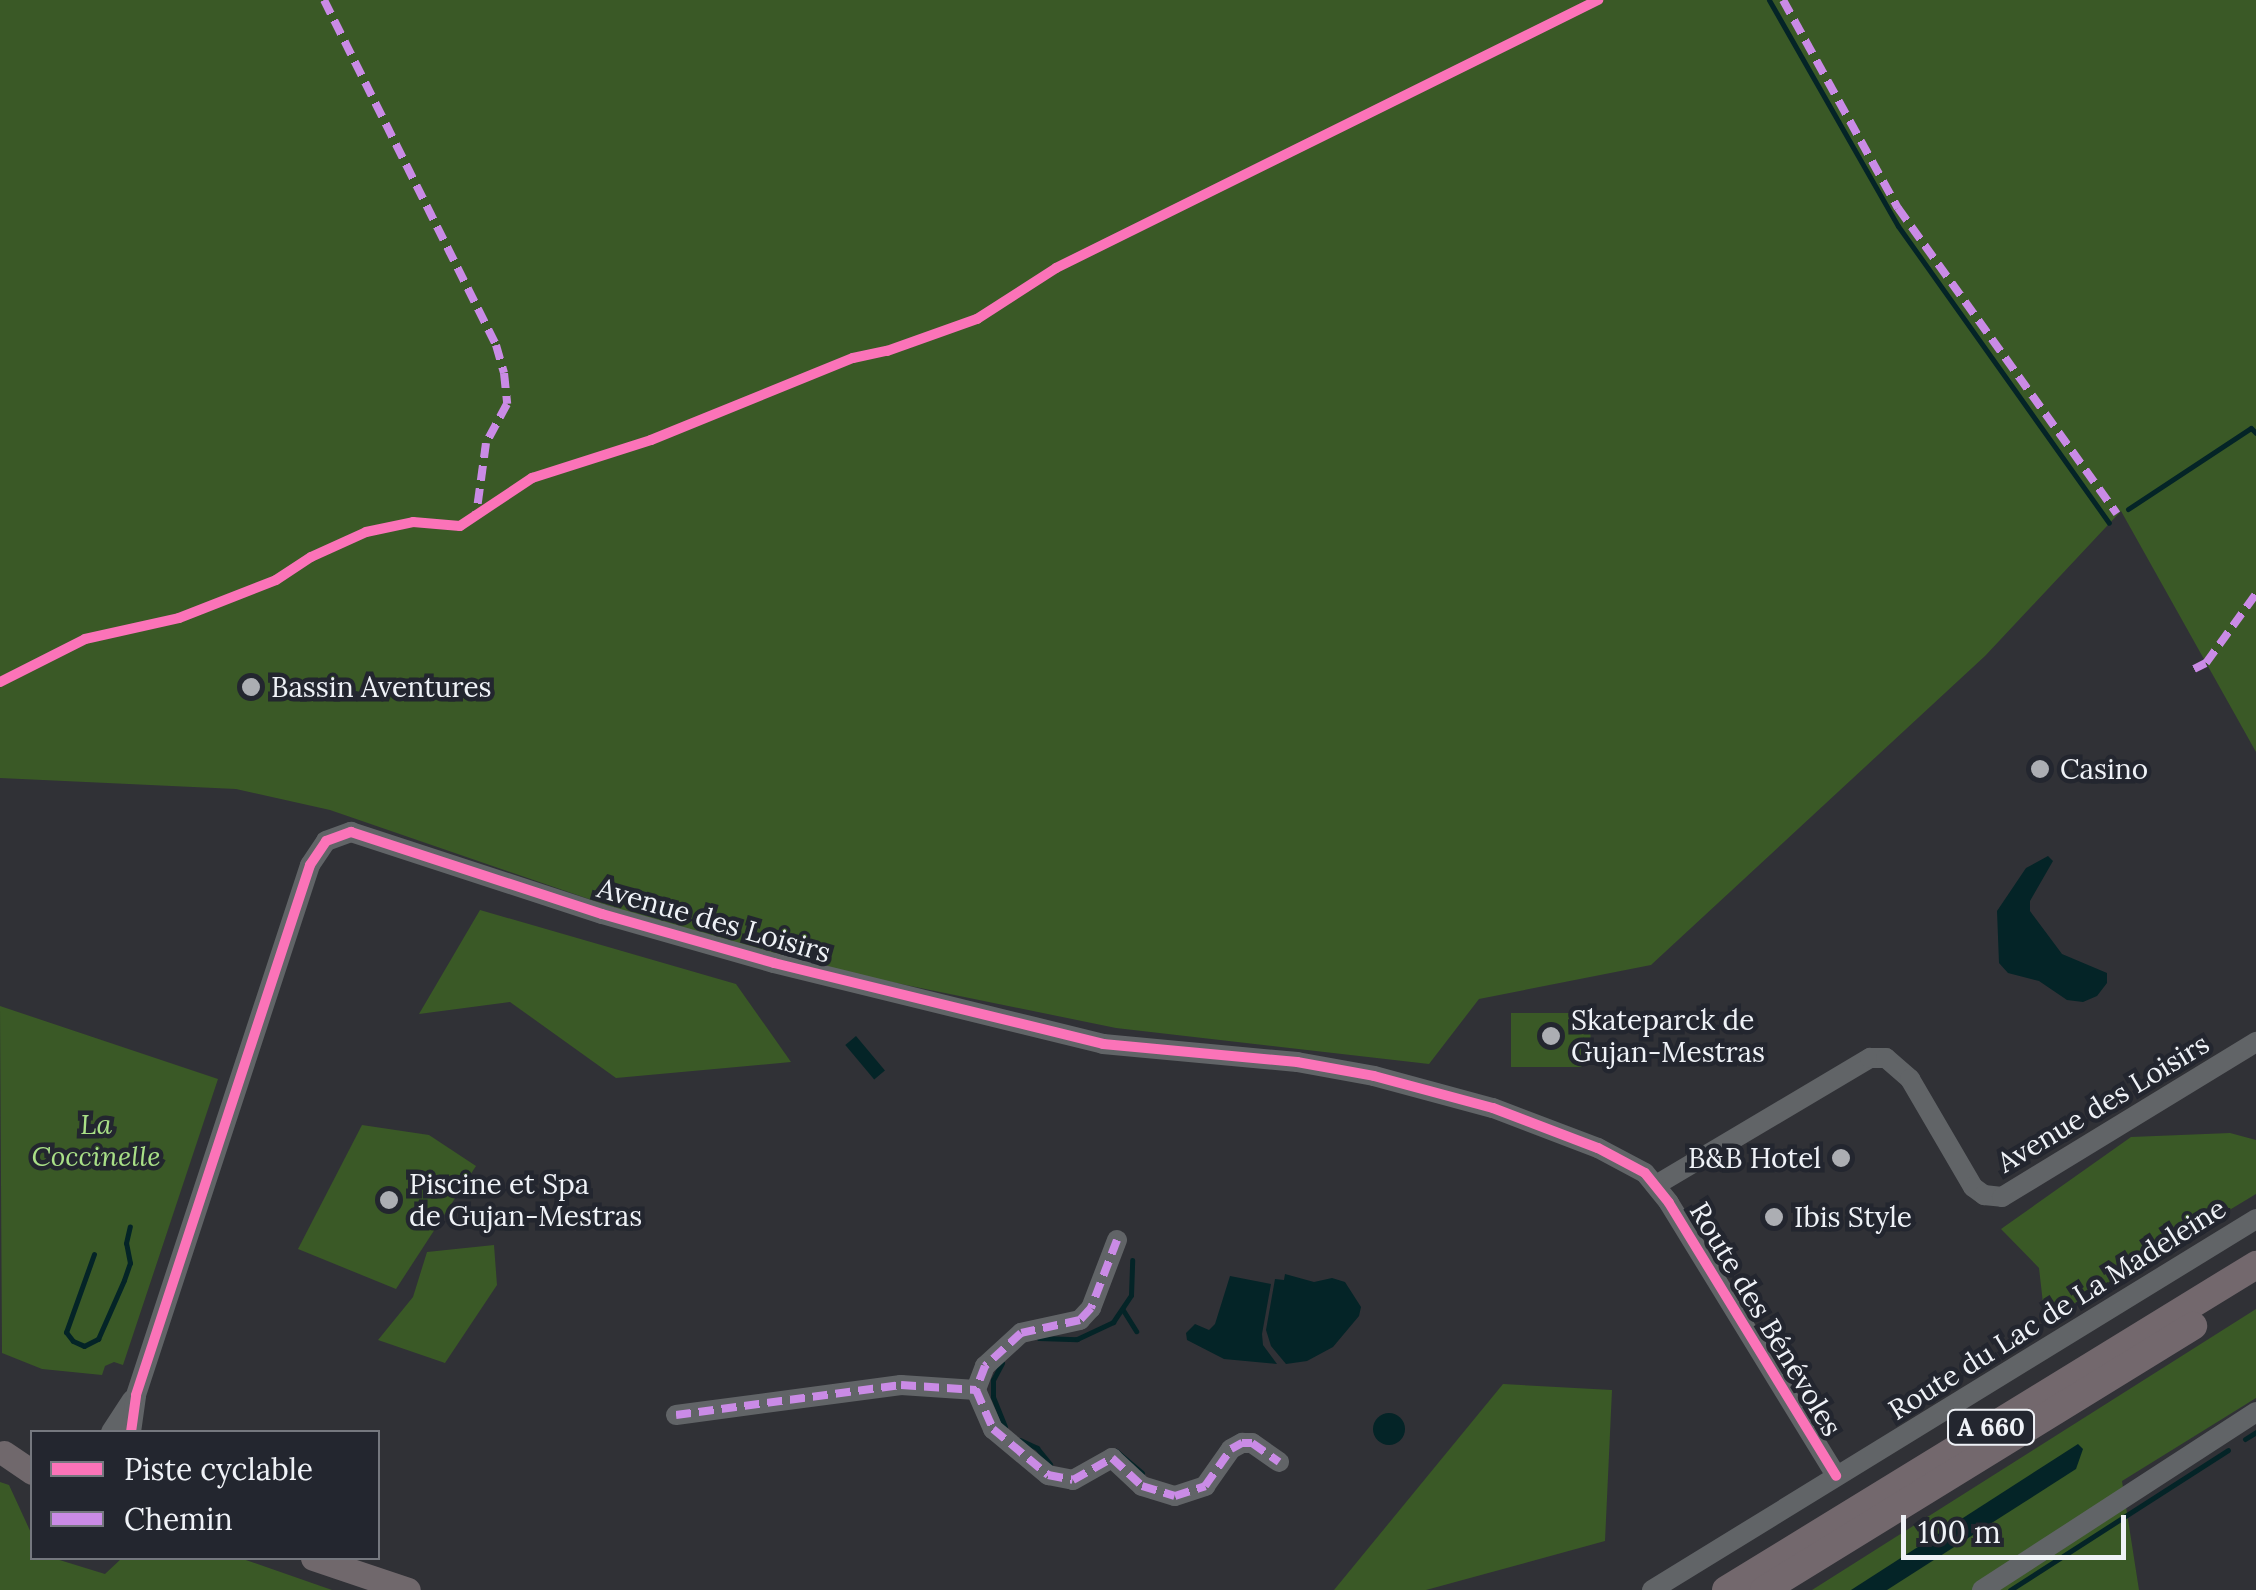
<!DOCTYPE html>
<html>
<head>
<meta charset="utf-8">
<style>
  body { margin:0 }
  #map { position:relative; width:2256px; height:1590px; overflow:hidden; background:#303136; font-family:Lora,serif }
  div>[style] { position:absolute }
  .green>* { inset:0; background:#3a5926 }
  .water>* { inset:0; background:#042427; transform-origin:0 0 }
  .round { border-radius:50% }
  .stream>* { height:5px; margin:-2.5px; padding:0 2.5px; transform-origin:2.5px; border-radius:2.5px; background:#042427 }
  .minor>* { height:20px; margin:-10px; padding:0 10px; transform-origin:10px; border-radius:10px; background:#616467 }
  .major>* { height:25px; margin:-12.5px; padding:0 12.5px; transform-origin:12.5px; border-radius:12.5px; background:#70686c }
  .highway>* { height:28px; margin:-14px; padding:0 14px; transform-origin:14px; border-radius:14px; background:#73686d }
  .quiet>* { height:8px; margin-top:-4px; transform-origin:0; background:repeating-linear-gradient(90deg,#ca8be6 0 15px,transparent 0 23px) }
  .cycleway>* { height:10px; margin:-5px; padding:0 5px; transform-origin:5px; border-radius:5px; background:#fb73b8 }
  .dots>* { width:28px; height:28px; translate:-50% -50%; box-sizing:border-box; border:5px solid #23262f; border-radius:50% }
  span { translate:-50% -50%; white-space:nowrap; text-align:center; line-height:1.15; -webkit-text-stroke:9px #23262f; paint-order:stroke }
  .shield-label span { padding:2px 8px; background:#23262f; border:2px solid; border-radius:8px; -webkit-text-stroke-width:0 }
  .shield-label { font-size:25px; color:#eff2f7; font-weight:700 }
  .poi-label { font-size:28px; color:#eff2f7 }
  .left { translate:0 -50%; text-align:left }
  .right { translate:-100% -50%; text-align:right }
  .street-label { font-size:28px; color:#eff2f7 }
  .park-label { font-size:28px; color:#a9e087; font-style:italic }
  .legend { position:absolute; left:30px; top:1430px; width:350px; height:130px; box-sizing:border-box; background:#23262f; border:2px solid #75787f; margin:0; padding:12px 18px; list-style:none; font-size:30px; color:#eff2f7 }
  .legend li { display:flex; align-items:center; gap:20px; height:50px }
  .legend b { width:50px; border:2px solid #75787f }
  .scale { position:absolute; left:1901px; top:1515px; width:225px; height:45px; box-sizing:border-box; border:5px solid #eff2f7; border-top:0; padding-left:12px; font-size:30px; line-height:35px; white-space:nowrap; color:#eff2f7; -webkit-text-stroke:8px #23262f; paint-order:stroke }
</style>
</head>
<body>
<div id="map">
  <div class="green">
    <i style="clip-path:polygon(0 0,2256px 0,2256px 752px,2121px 511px,1985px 656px,1651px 965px,1479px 999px,1429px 1064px,1116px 1028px,740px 951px,330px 810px,236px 789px,0 778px)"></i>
    <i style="clip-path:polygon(480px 910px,736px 984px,791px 1062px,616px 1078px,510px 1002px,419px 1014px)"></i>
    <i style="clip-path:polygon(0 1006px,218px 1079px,123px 1365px,114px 1362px,105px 1366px,102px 1375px,42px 1369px,2px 1353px)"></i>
    <i style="clip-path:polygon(1511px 1013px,1590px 1013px,1591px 1058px,1581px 1067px,1511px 1067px)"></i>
    <i style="clip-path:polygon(362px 1125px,429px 1135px,476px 1166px,396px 1289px,298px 1249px)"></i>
    <i style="clip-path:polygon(2230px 1133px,2256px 1140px,2256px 1194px,2045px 1321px,2039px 1268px,2001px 1229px,2131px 1137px)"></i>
    <i style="clip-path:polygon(494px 1245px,497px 1285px,445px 1363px,378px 1340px,413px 1297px,427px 1252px)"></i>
    <i style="clip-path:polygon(2256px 1309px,2256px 1398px,2122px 1481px,2139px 1590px,1812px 1590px)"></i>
    <i style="clip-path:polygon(1503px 1384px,1612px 1390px,1605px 1541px,1426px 1590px,1334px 1590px)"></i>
    <i style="clip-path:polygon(0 1482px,9px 1485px,32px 1535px,32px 1558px,53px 1558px,105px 1574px,122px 1558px,240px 1558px,332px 1590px,0 1590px)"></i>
  </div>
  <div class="water">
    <i style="clip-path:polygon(2048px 856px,2053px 861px,2030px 901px,2030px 911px,2062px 954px,2107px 973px,2107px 983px,2097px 996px,2083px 1002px,2067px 1000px,2039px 981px,2008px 973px,1999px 963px,1997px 911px,2026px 868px)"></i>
    <i style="left:856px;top:1036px;width:45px;height:14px;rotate:50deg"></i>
    <i style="clip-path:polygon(1285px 1274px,1314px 1282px,1332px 1278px,1345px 1282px,1361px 1307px,1359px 1316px,1333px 1347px,1307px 1361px,1286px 1364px,1271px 1346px,1266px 1330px,1275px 1279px,1284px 1280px)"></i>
    <i style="clip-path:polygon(1230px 1276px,1271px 1284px,1262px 1334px,1263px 1345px,1277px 1364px,1224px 1359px,1187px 1340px,1186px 1333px,1195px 1324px,1209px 1330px,1215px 1324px)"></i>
    <i class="round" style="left:1373px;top:1413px;width:32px;height:32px"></i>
    <i style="clip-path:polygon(2078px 1444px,2083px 1449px,2076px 1469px,1887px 1590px,1851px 1590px)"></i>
  </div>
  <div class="stream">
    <i style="left:1769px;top:0;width:260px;rotate:60.3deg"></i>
    <i style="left:1898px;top:226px;width:364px;rotate:54.6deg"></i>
    <i style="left:2128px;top:509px;width:147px;rotate:-33.4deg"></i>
    <i style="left:2251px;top:428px;width:7px;rotate:45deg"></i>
    <i style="left:94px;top:1254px;width:83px;rotate:109.7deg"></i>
    <i style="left:66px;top:1332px;width:11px;rotate:52deg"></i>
    <i style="left:73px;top:1341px;width:12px;rotate:24deg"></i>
    <i style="left:84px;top:1346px;width:16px;rotate:-27deg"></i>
    <i style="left:98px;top:1339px;width:64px;rotate:-66.2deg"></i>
    <i style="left:124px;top:1280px;width:18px;rotate:-71deg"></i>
    <i style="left:130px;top:1263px;width:20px;rotate:-101deg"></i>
    <i style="left:126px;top:1243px;width:17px;rotate:-77deg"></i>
    <i style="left:1123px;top:1310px;width:25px;rotate:58deg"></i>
    <i style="left:1039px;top:1338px;width:38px;rotate:2deg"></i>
    <i style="left:1077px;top:1339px;width:40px;rotate:-25deg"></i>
    <i style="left:1113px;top:1322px;width:32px;rotate:-56deg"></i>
    <i style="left:1131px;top:1295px;width:35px;rotate:-88deg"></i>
    <i style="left:1002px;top:1363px;width:19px;rotate:118deg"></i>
    <i style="left:993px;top:1380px;width:17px;rotate:90deg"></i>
    <i style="left:993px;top:1397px;width:32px;rotate:68deg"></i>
    <i style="left:2245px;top:1439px;width:13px;rotate:-32deg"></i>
    <i style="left:1020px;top:1440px;width:19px;rotate:25deg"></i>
    <i style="left:1037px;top:1448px;width:21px;rotate:51deg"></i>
    <i style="left:1116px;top:1451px;width:34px;rotate:40deg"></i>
    <i style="left:2010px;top:1590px;width:259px;rotate:-32.7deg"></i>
  </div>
  <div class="minor">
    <i style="left:1656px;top:1185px;width:249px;rotate:-30.7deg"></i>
    <i style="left:1870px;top:1058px;width:16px"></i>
    <i style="left:1886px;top:1058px;width:32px;rotate:41deg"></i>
    <i style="left:1910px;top:1079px;width:125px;rotate:59.7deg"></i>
    <i style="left:1973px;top:1187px;width:14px;rotate:36deg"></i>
    <i style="left:1984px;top:1195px;width:18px;rotate:6deg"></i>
    <i style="left:2002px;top:1197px;width:298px;rotate:-31.4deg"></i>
    <i style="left:1117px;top:1240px;width:73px;rotate:110.9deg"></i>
    <i style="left:1091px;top:1308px;width:16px;rotate:133deg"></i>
    <i style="left:1080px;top:1320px;width:60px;rotate:167.6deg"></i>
    <i style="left:1021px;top:1333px;width:49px;rotate:137.5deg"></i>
    <i style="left:985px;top:1366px;width:26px;rotate:111deg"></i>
    <i style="left:976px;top:1390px;width:43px;rotate:66.4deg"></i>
    <i style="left:993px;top:1429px;width:72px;rotate:39.9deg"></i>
    <i style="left:1048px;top:1475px;width:25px;rotate:11deg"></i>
    <i style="left:1073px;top:1480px;width:45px;rotate:-29.4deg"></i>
    <i style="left:1112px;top:1458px;width:41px;rotate:43deg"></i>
    <i style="left:1142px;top:1486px;width:34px;rotate:17deg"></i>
    <i style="left:1175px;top:1496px;width:32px;rotate:-18deg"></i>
    <i style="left:1205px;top:1486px;width:45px;rotate:-54.9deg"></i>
    <i style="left:1231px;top:1449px;width:13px;rotate:-29deg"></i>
    <i style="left:1242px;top:1443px;width:10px"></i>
    <i style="left:1252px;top:1443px;width:33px;rotate:35deg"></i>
    <i style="left:676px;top:1415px;width:227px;rotate:-7.6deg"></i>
    <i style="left:901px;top:1385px;width:75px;rotate:3.8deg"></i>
    <i style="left:111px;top:1432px;width:38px;rotate:-57deg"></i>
    <i style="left:131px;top:1432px;width:37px;rotate:-82deg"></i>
    <i style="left:136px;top:1395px;width:558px;rotate:-71.82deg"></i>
    <i style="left:310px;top:865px;width:29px;rotate:-56deg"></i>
    <i style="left:326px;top:841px;width:27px;rotate:-20deg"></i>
    <i style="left:351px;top:832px;width:264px;rotate:18.1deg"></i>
    <i style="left:602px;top:914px;width:179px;rotate:15.9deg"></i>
    <i style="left:774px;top:963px;width:339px;rotate:13.8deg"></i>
    <i style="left:1103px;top:1044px;width:195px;rotate:5.3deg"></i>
    <i style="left:1297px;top:1062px;width:78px;rotate:10.3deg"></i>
    <i style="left:1374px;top:1076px;width:123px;rotate:15.1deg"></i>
    <i style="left:1493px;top:1108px;width:112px;rotate:20.9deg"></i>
    <i style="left:1598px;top:1148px;width:53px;rotate:28deg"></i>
    <i style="left:1645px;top:1173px;width:38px;rotate:51deg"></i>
    <i style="left:1669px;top:1203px;width:320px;rotate:58.5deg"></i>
    <i style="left:1652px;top:1590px;width:709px;rotate:-31.56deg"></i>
    <i style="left:1982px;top:1590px;width:327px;rotate:-33deg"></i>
  </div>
  <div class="major">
    <i style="left:4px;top:1453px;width:34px;rotate:34deg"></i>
    <i style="left:313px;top:1558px;width:100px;rotate:18.6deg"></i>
  </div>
  <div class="highway">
    <i style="left:1726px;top:1590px;width:622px;rotate:-31.52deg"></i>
    <i style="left:1764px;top:1590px;width:504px;rotate:-31.61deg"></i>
  </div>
  <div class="quiet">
    <i style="left:324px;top:0;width:385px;rotate:63.5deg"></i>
    <i style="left:496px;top:345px;width:29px;rotate:74deg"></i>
    <i style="left:504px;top:373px;width:31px;rotate:84deg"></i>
    <i style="left:507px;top:404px;width:44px;rotate:118.3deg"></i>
    <i style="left:486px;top:443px;width:74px;rotate:97.8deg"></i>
    <i style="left:1783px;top:0;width:238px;rotate:61.1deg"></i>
    <i style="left:1898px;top:208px;width:376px;rotate:54.4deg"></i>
    <i style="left:2194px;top:669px;width:13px;rotate:-27deg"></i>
    <i style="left:2206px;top:663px;width:85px;rotate:-54.1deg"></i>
    <i style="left:1117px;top:1240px;width:73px;rotate:110.9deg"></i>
    <i style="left:1091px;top:1308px;width:16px;rotate:133deg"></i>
    <i style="left:1080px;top:1320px;width:60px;rotate:167.6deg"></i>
    <i style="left:1021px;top:1333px;width:49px;rotate:137.5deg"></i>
    <i style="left:985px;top:1366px;width:26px;rotate:111deg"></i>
    <i style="left:976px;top:1390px;width:43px;rotate:66.4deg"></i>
    <i style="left:993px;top:1429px;width:72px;rotate:39.9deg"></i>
    <i style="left:1048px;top:1475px;width:25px;rotate:11deg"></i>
    <i style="left:1073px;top:1480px;width:45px;rotate:-29.4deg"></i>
    <i style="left:1112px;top:1458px;width:41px;rotate:43deg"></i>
    <i style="left:1142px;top:1486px;width:34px;rotate:17deg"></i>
    <i style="left:1175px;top:1496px;width:32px;rotate:-18deg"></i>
    <i style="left:1205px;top:1486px;width:45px;rotate:-54.9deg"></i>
    <i style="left:1231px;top:1449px;width:13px;rotate:-29deg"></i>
    <i style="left:1242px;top:1443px;width:10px"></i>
    <i style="left:1252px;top:1443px;width:33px;rotate:35deg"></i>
    <i style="left:676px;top:1415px;width:227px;rotate:-7.6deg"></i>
    <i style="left:901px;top:1385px;width:75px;rotate:3.8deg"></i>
  </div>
  <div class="cycleway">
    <i style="left:0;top:682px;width:95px;rotate:-26.8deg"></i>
    <i style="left:85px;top:639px;width:96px;rotate:-12.6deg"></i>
    <i style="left:179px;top:618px;width:104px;rotate:-21.4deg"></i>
    <i style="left:276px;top:580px;width:42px;rotate:-33.3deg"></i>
    <i style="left:311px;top:557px;width:60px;rotate:-24.4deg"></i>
    <i style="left:366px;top:532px;width:48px;rotate:-12deg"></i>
    <i style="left:413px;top:522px;width:47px;rotate:4.9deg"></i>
    <i style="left:460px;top:526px;width:87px;rotate:-33.7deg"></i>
    <i style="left:532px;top:478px;width:125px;rotate:-17.7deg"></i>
    <i style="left:651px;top:440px;width:218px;rotate:-22.1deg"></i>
    <i style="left:853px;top:358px;width:35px;rotate:-12deg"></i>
    <i style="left:887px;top:351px;width:96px;rotate:-19.6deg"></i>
    <i style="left:977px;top:319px;width:94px;rotate:-32.8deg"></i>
    <i style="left:1056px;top:268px;width:605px;rotate:-26.31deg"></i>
    <i style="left:131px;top:1432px;width:37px;rotate:-82deg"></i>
    <i style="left:136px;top:1395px;width:558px;rotate:-71.82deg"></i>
    <i style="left:310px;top:865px;width:29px;rotate:-56deg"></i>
    <i style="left:326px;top:841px;width:27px;rotate:-20deg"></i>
    <i style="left:351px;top:832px;width:264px;rotate:18.1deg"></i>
    <i style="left:602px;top:914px;width:179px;rotate:15.9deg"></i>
    <i style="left:774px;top:963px;width:339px;rotate:13.8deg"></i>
    <i style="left:1103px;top:1044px;width:195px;rotate:5.3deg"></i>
    <i style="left:1297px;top:1062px;width:78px;rotate:10.3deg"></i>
    <i style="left:1374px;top:1076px;width:123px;rotate:15.1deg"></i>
    <i style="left:1493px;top:1108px;width:112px;rotate:20.9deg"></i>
    <i style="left:1598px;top:1148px;width:53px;rotate:28deg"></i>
    <i style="left:1645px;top:1173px;width:38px;rotate:51deg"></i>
    <i style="left:1669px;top:1203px;width:320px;rotate:58.5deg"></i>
  </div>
  <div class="dots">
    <i style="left:251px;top:687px;background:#acaeb3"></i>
    <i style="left:2040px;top:769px;background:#acaeb3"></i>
    <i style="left:1551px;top:1036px;background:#acaeb3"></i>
    <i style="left:1841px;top:1158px;background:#acaeb3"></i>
    <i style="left:389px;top:1200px;background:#acaeb3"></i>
    <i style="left:1774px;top:1217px;background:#acaeb3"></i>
  </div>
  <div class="shield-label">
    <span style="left:1991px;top:1427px">A 660</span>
  </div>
  <div class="poi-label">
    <span class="left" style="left:271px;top:687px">Bassin Aventures</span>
    <span class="left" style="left:2060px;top:769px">Casino</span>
    <span class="left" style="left:1571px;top:1036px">Skateparck de<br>Gujan-Mestras</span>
    <span class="right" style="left:1821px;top:1158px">B&amp;B Hotel</span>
    <span class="left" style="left:409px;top:1200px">Piscine et Spa<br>de Gujan-Mestras</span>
    <span class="left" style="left:1794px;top:1217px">Ibis Style</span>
  </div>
  <div class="street-label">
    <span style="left:714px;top:920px;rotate:16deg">Avenue des Loisirs</span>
    <span style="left:2103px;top:1103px;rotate:-31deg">Avenue des Loisirs</span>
    <span style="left:2057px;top:1309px;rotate:-32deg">Route du Lac de La Madeleine</span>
    <span style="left:1766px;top:1319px;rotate:59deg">Route des Bénévoles</span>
  </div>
  <div class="park-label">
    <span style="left:96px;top:1140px">La<br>Coccinelle</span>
  </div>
  <ul class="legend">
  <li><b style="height:12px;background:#fb73b8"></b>Piste cyclable</li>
  <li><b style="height:12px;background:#ca8be6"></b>Chemin</li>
  </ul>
  <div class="scale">100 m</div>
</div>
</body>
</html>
